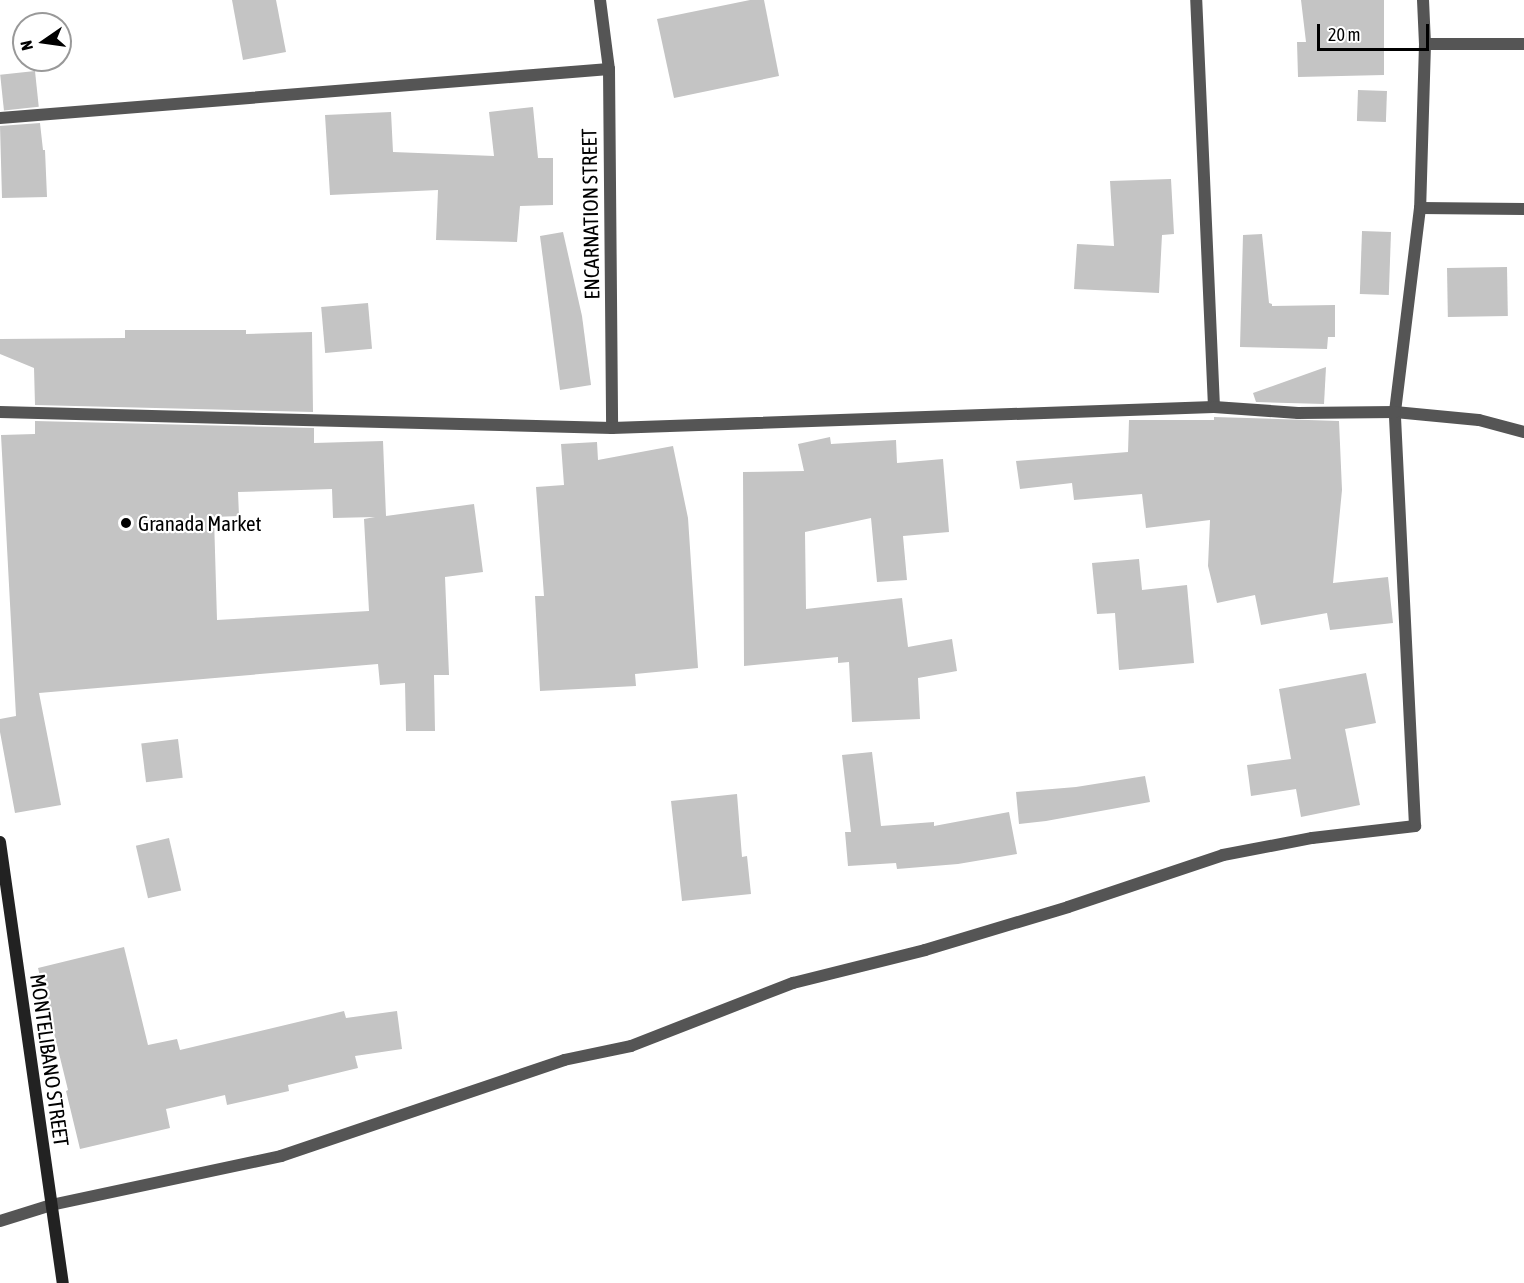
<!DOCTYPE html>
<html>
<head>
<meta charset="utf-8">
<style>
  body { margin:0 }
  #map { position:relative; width:1524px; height:1283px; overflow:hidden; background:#fff; font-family:"Asap Condensed",sans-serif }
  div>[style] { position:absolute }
  .building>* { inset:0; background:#c4c4c4; transform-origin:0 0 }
  .street>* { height:12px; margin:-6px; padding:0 6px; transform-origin:6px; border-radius:6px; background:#555 }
  .secondary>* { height:12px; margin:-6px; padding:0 6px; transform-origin:6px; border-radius:6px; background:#222 }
  .dots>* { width:16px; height:16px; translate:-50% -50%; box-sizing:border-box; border:3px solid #fff; border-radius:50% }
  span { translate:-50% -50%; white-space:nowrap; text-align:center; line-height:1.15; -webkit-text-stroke:4.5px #fff; paint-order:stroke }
  .street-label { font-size:21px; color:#000 }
  .poi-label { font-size:21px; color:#000 }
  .left { translate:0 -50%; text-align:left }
  .north { position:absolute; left:12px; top:12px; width:60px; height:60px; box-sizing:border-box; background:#fff; border:2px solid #999; border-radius:50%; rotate:257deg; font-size:16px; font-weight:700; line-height:24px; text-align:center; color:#000 }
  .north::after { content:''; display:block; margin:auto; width:21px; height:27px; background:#000; clip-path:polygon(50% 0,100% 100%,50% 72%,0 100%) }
  .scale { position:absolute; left:1317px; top:24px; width:112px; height:27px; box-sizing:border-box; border:3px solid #000; border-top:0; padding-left:8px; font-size:18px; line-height:21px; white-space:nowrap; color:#000; -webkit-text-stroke:4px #fff; paint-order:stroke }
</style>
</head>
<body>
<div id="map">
  <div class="building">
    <i style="clip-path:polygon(232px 0,276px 0,286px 52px,243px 60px)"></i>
    <i style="clip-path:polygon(750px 0,764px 0,779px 76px,674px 98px,657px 19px)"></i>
    <i style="clip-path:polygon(1301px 0,1384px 0,1384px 75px,1298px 77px,1297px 42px,1306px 42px)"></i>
    <i style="left:35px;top:71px;width:36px;height:35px;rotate:84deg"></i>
    <i style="left:1358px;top:90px;width:29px;height:31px;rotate:2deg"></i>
    <i style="clip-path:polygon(533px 107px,538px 158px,553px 158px,553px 205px,520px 206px,517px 242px,436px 240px,438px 190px,330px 195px,325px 115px,391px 112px,393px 152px,494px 156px,489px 112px)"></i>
    <i style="clip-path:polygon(40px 123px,43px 150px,45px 150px,47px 197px,2px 198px,0 126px)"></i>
    <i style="clip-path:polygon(1171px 179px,1174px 234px,1162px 235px,1159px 293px,1074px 289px,1077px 244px,1114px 246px,1110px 181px)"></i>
    <i style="clip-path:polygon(563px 232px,582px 316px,591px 385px,560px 390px,540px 236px)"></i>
    <i style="left:1391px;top:232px;width:63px;height:29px;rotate:92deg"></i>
    <i style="clip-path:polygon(1262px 234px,1269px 303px,1272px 304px,1272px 306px,1335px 305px,1335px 337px,1328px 337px,1327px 349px,1240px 347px,1243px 235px)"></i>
    <i style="left:1507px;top:267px;width:49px;height:60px;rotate:89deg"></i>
    <i style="left:368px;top:303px;width:46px;height:47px;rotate:85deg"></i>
    <i style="clip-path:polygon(125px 330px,246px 330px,246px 334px,312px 332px,313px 412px,35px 405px,34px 368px,0 354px,0 339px,125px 338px)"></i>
    <i style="clip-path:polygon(1326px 367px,1324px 404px,1256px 402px,1253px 393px)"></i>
    <i style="clip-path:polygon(1214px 417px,1339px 421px,1342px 490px,1333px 583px,1388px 577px,1393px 623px,1330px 630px,1327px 613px,1261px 625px,1255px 595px,1217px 603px,1208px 566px,1210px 520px,1146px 528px,1142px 494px,1074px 500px,1072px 483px,1020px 489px,1016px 461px,1128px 452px,1129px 420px,1214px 420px)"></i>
    <i style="clip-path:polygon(evenodd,35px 421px,314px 428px,314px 443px,383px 441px,386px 516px,474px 504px,483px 572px,445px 577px,449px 675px,434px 675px,435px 731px,406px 731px,405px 683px,380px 685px,378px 664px,39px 693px,61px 805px,15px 813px,0 732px,0 719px,16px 716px,1px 435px,35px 434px,35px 421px,332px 489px,333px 518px,375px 517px,364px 519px,369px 611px,217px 620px,214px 517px,239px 516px,238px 492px,332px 489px)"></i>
    <i style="clip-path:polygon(830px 437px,831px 444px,896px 440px,897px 463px,943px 459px,949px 532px,903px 536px,907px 580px,877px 582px,871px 518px,805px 532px,806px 609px,902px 598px,908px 647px,952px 639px,957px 671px,918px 678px,920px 719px,852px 722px,849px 662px,838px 663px,838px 657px,744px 666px,743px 472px,804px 471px,798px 444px)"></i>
    <i style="clip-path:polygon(597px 442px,598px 460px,673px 446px,688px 518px,698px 668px,635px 674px,636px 686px,540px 691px,535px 596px,544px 596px,536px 487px,564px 485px,561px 444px)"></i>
    <i style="clip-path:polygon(1139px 559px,1142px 590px,1187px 585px,1194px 663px,1119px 670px,1115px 613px,1097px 614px,1092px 563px)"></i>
    <i style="clip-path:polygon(1366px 673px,1376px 723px,1345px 729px,1360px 805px,1301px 817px,1296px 789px,1251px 796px,1247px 765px,1291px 759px,1279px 689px)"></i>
    <i style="left:178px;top:739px;width:39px;height:37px;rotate:83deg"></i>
    <i style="clip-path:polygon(872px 752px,881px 826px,934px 822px,934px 826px,1009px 812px,1017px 854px,958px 864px,897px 869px,896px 863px,848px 866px,845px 832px,851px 832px,842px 755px)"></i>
    <i style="clip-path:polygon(1145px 776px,1150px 802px,1046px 821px,1019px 824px,1016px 792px,1076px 787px)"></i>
    <i style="clip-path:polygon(737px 794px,742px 857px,747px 856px,751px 894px,682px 901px,671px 801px)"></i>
    <i style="left:169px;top:838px;width:54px;height:34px;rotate:77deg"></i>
    <i style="clip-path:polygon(124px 947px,148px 1045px,177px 1039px,180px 1050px,344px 1011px,346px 1018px,397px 1011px,402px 1049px,355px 1056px,358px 1068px,288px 1085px,289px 1091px,227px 1105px,225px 1095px,166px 1109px,170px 1128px,80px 1149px,66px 1091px,68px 1090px,38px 968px)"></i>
  </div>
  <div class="street">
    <i style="left:600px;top:0;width:70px;rotate:82.6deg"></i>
    <i style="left:609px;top:69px;width:359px;rotate:89.5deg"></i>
    <i style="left:1423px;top:0;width:44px;rotate:87.4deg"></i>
    <i style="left:1425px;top:44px;width:164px;rotate:91.7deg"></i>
    <i style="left:1420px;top:208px;width:206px;rotate:97deg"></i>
    <i style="left:1395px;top:412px;width:84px;rotate:5.4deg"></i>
    <i style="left:1479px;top:420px;width:47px;rotate:14.9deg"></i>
    <i style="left:1425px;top:44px;width:99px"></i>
    <i style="left:0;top:118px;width:611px;rotate:-4.6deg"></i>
    <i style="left:1420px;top:208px;width:104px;rotate:0.6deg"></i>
    <i style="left:0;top:412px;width:612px;rotate:1.5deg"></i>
    <i style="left:612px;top:428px;width:602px;rotate:-2deg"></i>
    <i style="left:1214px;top:407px;width:407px;rotate:-92.5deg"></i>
    <i style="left:0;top:1221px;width:53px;rotate:-17.4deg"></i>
    <i style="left:51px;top:1205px;width:235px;rotate:-12deg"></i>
    <i style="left:281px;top:1156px;width:299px;rotate:-18.7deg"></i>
    <i style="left:564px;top:1060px;width:68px;rotate:-11.8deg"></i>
    <i style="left:631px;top:1046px;width:174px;rotate:-21.3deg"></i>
    <i style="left:793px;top:983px;width:136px;rotate:-14deg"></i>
    <i style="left:925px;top:950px;width:149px;rotate:-16.7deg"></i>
    <i style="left:1068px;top:907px;width:163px;rotate:-18.5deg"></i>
    <i style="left:1223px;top:855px;width:91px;rotate:-10.8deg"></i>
    <i style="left:1312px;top:838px;width:104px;rotate:-6.6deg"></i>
    <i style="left:1415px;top:826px;width:414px;rotate:-92.8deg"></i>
    <i style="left:1395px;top:412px;width:97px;rotate:179.4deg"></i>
    <i style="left:1298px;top:413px;width:84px;rotate:-175.9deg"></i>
  </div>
  <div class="secondary">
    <i style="left:0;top:842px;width:445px;rotate:81.9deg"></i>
  </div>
  <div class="dots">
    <i style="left:126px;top:523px;background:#000"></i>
  </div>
  <div class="street-label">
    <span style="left:590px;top:214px;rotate:-91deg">ENCARNATION STREET</span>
    <span style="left:50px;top:1060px;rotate:82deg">MONTELIBANO STREET</span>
  </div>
  <div class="poi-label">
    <span class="left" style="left:138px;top:523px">Granada Market</span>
  </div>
  <div class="north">N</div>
  <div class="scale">20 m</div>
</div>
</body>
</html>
